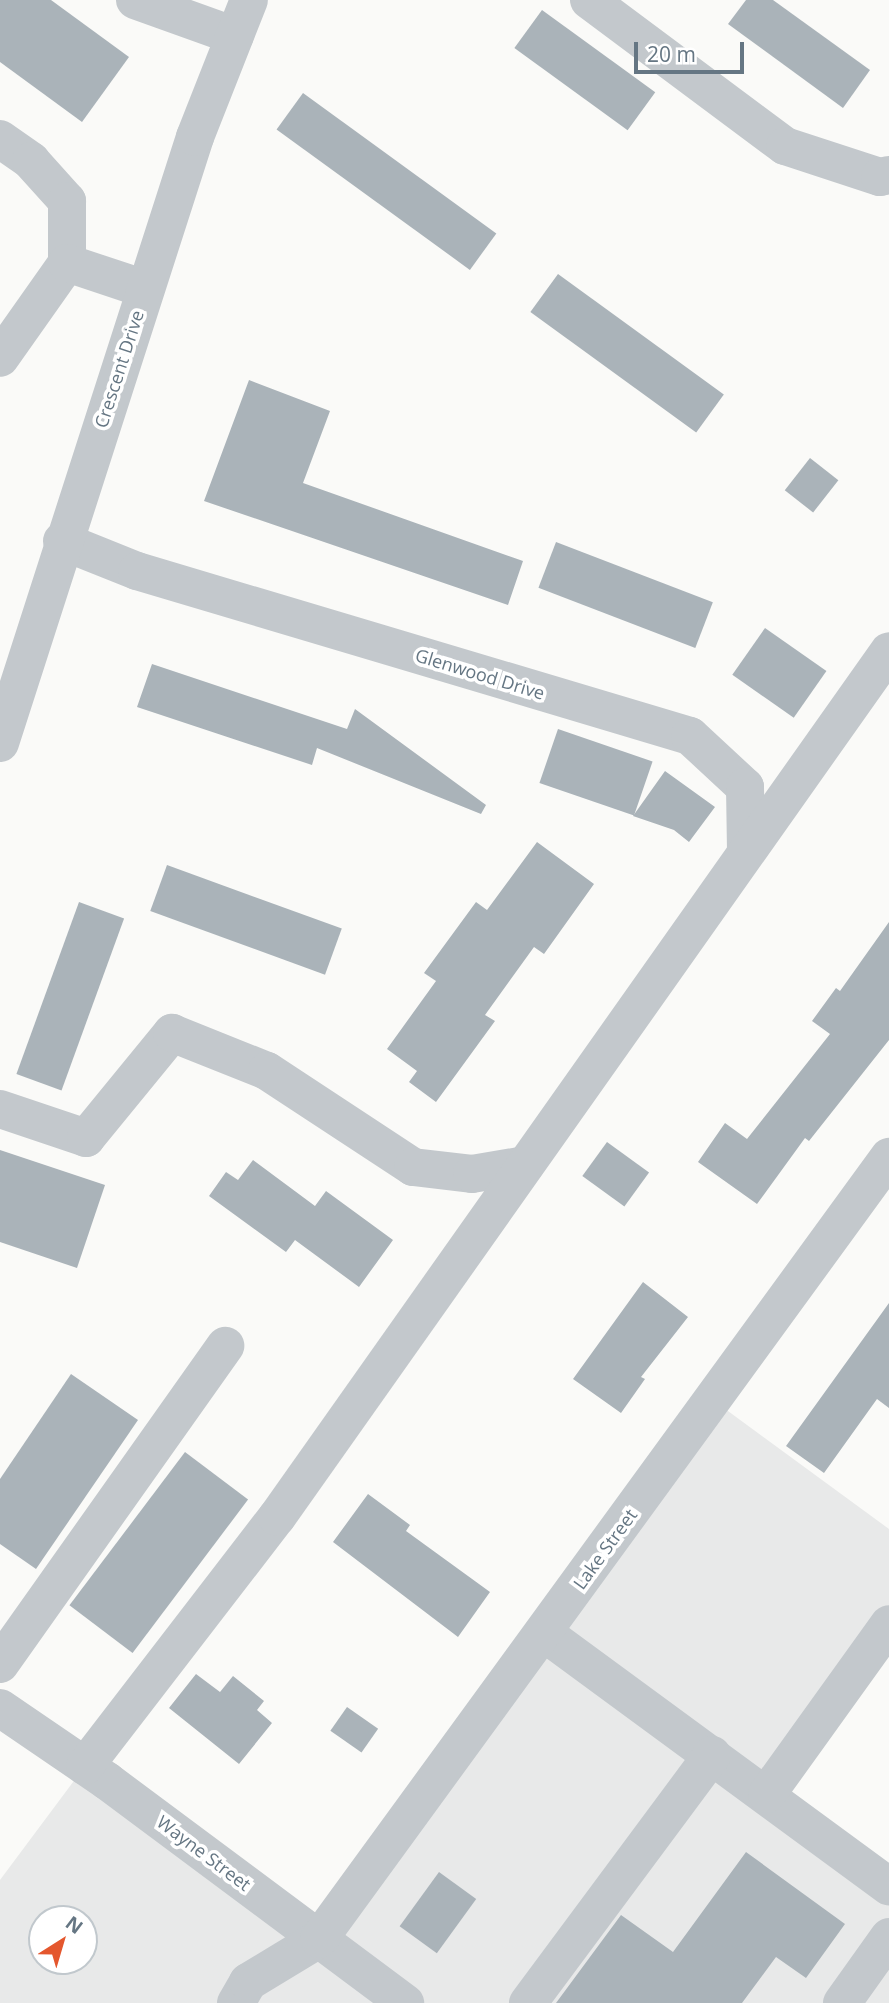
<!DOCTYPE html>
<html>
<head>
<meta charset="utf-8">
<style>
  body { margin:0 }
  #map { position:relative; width:889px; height:2003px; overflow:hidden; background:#fafaf8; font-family:"Open Sans",sans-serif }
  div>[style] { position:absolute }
  .built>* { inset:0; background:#e8e9e9 }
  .building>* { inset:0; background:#aab3b9; transform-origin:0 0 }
  .minor>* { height:38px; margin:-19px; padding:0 19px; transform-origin:19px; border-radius:19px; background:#c3c8cc }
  span { translate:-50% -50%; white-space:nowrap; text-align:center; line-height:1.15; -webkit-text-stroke:7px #fff; paint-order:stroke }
  .street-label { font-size:18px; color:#657683 }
  .north { position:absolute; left:28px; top:1905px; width:70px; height:70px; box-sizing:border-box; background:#fff; border:2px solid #c1c8cd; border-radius:50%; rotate:37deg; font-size:19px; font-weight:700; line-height:28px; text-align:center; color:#657683 }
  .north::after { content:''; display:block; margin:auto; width:24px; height:32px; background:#e4572e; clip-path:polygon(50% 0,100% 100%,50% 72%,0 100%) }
  .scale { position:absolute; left:634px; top:42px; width:110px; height:32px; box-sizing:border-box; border:4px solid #657683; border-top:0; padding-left:9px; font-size:21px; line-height:24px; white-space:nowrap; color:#657683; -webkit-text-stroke:5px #fff; paint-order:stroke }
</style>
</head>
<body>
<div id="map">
  <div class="built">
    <i style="clip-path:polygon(evenodd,713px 1400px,889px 1529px,889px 1624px,767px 1793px,889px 1886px,889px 2003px,0 2003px,0 1880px,85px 1766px,320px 1939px,713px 1400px,42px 1919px,84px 1919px,84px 1961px,42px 1961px,42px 1919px)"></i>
  </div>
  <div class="building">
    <i style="clip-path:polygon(0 0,51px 0,129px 57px,82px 122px,0 62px)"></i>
    <i style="clip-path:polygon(746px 0,773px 0,870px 70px,843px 108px,728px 24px)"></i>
    <i style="left:542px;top:10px;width:140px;height:47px;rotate:36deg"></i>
    <i style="left:303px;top:93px;width:239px;height:45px;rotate:36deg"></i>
    <i style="left:558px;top:274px;width:205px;height:47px;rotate:36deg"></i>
    <i style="clip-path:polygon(249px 380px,330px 411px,303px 483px,523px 561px,508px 605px,204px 501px)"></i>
    <i style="left:810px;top:458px;width:36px;height:41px;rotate:38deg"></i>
    <i style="left:556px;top:542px;width:168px;height:49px;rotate:21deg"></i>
    <i style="left:765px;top:628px;width:75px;height:57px;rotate:35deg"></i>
    <i style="clip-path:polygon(152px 664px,347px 729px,355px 709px,486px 805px,481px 814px,317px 748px,312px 765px,137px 707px)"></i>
    <i style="left:558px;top:729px;width:100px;height:57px;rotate:19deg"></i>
    <i style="clip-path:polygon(665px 771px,715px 807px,689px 842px,674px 830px,633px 816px)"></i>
    <i style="clip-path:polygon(537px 842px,594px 884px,544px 954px,534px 947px,485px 1015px,495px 1021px,436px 1102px,409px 1082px,417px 1071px,387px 1049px,436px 981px,424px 973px,476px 902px,487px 910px)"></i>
    <i style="left:167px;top:865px;width:186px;height:49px;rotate:20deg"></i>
    <i style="left:79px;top:902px;width:48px;height:183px;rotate:20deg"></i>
    <i style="clip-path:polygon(889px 922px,889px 1040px,809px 1141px,805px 1138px,757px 1204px,698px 1162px,725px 1123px,747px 1139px,830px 1034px,812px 1021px,836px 988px,840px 991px)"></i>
    <i style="left:607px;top:1142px;width:52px;height:42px;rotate:36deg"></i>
    <i style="clip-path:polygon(0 1150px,105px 1185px,77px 1268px,0 1242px)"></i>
    <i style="clip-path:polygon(253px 1160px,315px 1206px,326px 1191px,393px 1240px,359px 1287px,295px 1240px,286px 1252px,209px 1196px,226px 1172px,238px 1180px)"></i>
    <i style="clip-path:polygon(643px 1282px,688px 1317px,641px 1377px,645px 1379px,621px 1413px,573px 1379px)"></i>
    <i style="clip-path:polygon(889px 1303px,889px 1408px,877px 1399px,824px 1473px,786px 1446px)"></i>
    <i style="clip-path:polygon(71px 1374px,138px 1420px,36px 1569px,0 1544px,0 1479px)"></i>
    <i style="left:185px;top:1452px;width:79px;height:192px;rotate:37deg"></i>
    <i style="clip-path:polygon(368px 1494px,410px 1525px,406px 1531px,490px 1592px,458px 1637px,333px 1542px)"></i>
    <i style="clip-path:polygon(196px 1674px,220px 1692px,233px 1676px,264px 1701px,257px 1710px,272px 1723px,239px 1764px,169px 1708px)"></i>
    <i style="left:347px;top:1707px;width:38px;height:29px;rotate:35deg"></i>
    <i style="clip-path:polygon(746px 1852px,845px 1924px,806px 1978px,776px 1957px,742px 2003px,556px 2003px,621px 1915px,673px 1952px)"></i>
    <i style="left:439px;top:1872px;width:46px;height:67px;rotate:36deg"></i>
  </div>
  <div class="minor">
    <i style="left:135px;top:0;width:106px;rotate:19.8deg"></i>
    <i style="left:589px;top:0;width:244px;rotate:36.7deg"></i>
    <i style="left:785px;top:146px;width:100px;rotate:18.1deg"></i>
    <i style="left:880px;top:177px;width:9px;rotate:-13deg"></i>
    <i style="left:0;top:139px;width:38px;rotate:35deg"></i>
    <i style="left:31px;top:161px;width:54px;rotate:48deg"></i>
    <i style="left:67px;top:201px;width:62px;rotate:90deg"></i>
    <i style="left:67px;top:263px;width:116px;rotate:125.2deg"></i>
    <i style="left:67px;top:263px;width:82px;rotate:18.4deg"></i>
    <i style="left:62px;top:541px;width:81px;rotate:21.8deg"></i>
    <i style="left:137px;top:571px;width:577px;rotate:16.61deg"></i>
    <i style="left:690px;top:736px;width:75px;rotate:42.8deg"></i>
    <i style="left:745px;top:787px;width:64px;rotate:89.1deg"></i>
    <i style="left:0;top:743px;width:637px;rotate:-72.16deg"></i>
    <i style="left:195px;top:137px;width:147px;rotate:-68.5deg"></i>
    <i style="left:0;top:1109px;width:91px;rotate:18.6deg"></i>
    <i style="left:86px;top:1138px;width:136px;rotate:-50.7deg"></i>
    <i style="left:172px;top:1033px;width:102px;rotate:21.8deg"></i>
    <i style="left:267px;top:1071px;width:175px;rotate:33.3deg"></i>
    <i style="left:413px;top:1167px;width:59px;rotate:6.8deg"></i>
    <i style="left:472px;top:1174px;width:54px;rotate:-9.6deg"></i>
    <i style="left:544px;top:1633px;width:428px;rotate:36.3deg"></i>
    <i style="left:0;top:1664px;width:390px;rotate:-54.7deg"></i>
    <i style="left:0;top:1708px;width:130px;rotate:34.3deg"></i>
    <i style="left:107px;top:1781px;width:372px;rotate:36.7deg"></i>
    <i style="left:85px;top:1766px;width:314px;rotate:-52.4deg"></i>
    <i style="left:277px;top:1517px;width:1060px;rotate:-54.75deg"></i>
    <i style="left:767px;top:1794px;width:209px;rotate:-54.3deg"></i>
    <i style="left:236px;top:2003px;width:24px;rotate:-60deg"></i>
    <i style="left:248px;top:1982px;width:83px;rotate:-31.2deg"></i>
    <i style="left:319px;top:1939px;width:968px;rotate:-53.91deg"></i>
    <i style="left:528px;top:2003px;width:309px;rotate:-53.4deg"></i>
    <i style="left:842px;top:2003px;width:81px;rotate:-54.5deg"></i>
  </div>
  <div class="street-label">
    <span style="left:119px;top:369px;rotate:-72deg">Crescent Drive</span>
    <span style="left:480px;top:674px;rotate:17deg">Glenwood Drive</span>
    <span style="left:605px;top:1549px;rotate:-54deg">Lake Street</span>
    <span style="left:204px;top:1853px;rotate:37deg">Wayne Street</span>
  </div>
  <div class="north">N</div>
  <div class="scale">20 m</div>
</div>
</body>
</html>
